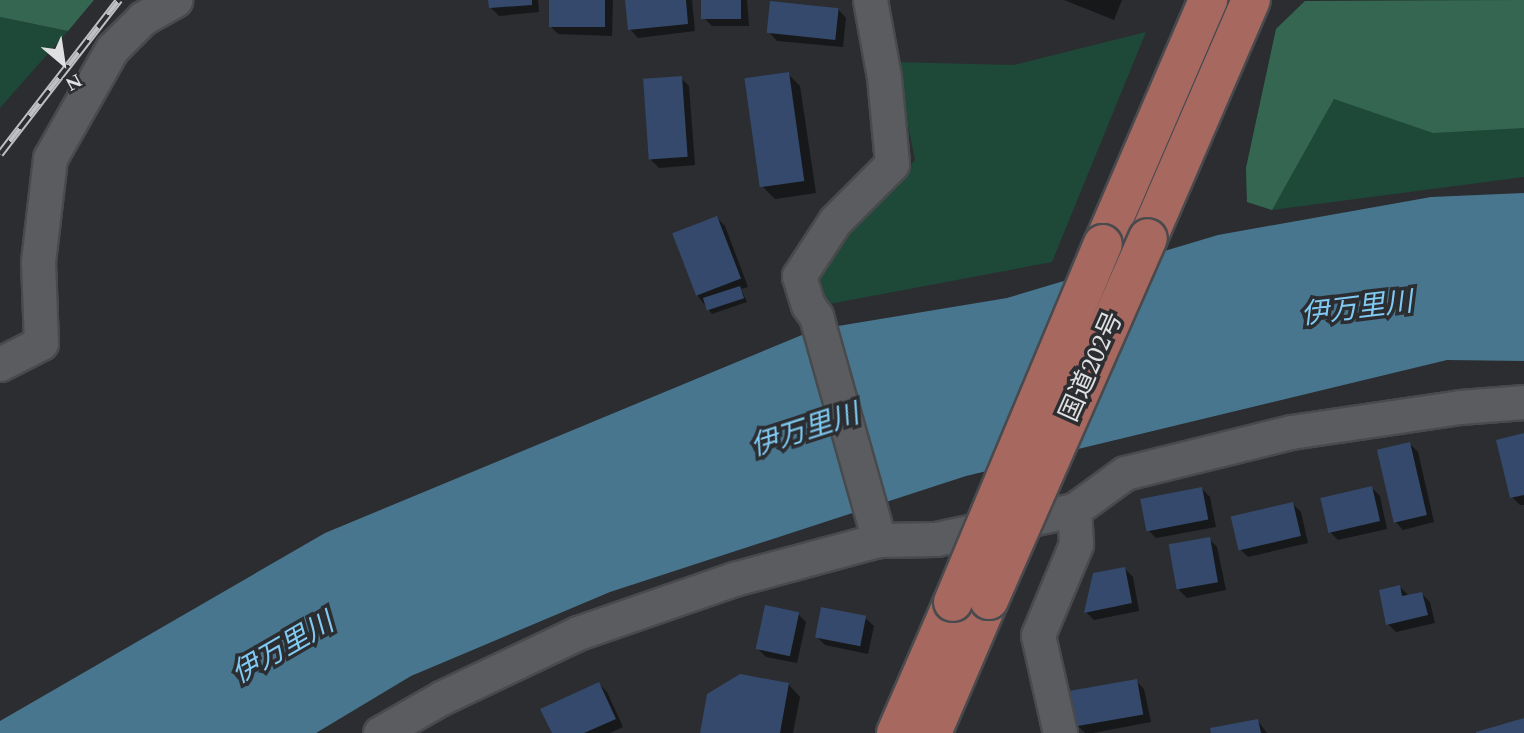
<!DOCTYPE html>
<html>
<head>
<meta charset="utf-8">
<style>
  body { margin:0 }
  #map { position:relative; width:1524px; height:733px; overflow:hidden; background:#2b2d30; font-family:Spectral,"Noto Sans JP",serif }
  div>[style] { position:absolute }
  .green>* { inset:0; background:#1e4837 }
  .forest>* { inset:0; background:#356651 }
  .water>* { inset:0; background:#48768f }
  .shadow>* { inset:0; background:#0007 }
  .building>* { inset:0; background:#34496b; transform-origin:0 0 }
  .roads { filter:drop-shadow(2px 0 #494a4d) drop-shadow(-2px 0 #494a4d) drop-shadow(0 2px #494a4d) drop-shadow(0 -2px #494a4d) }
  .minor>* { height:33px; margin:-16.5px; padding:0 16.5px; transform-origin:16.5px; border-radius:16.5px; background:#5a5c5f }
  .trunk>* { height:38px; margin:-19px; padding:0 19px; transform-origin:19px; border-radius:19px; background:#a76860 }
  .rail>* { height:8px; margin-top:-4px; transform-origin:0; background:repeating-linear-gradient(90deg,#2b2d30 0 16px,#bec0c2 0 32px); box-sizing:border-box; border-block:2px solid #bec0c2 }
  .bridges { filter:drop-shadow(2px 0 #494a4d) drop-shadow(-2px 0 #494a4d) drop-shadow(0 2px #494a4d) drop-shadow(0 -2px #494a4d) }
  .trunk-bridge>* { height:38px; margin:-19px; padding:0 19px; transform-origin:19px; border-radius:19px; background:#a76860 }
  span { translate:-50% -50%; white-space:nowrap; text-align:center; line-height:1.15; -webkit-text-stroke:7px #2b2d30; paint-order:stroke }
  .street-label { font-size:26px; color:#dee0e2 }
  .water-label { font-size:28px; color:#80caf3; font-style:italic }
  .north { position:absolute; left:28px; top:28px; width:70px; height:70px; -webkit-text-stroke:5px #2b2d30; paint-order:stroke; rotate:151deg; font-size:19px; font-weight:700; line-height:28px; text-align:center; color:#dee0e2 }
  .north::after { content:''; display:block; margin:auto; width:24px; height:32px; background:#dee0e2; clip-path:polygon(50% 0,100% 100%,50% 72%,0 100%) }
</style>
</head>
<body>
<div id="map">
  <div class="green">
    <i style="clip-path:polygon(1524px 0,1524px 177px,1272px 210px,1247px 202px,1246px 168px,1276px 29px,1305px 1px)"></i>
    <i style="clip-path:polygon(0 17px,68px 31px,0 108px)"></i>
    <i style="clip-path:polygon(1146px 32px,1052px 262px,829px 304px,812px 271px,915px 160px,895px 62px,1014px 65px)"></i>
  </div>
  <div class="forest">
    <i style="clip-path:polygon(0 0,94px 0,68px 31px,0 17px)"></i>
    <i style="clip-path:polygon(1524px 0,1524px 128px,1433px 133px,1334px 99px,1272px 210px,1247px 202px,1246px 168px,1276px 29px,1305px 1px)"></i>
  </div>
  <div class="water">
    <i style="clip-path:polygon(1524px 193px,1524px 361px,1447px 360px,966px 476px,610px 592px,411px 676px,316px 733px,0 733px,0 721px,325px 533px,814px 330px,1007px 298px,1218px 235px,1431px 197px)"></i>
  </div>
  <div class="shadow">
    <i style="clip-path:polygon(490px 0,538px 0,539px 12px,499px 16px,491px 8px)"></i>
    <i style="clip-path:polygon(551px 0,613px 0,612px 36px,558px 34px,550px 26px)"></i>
    <i style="clip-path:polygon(627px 0,692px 0,695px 31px,638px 38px,630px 29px)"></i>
    <i style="clip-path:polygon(703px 0,747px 0,749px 26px,712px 26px,704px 18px)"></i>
    <i style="clip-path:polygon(1064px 0,1122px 0,1114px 20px)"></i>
    <i style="clip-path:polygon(838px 9px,846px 18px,843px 47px,777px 41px,769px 32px)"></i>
    <i style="clip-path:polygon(788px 74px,800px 86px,816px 193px,775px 199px,763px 187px)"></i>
    <i style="clip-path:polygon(681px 78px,689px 86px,695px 165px,659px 168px,651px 160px)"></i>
    <i style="clip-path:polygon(717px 218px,725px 226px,748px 287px,741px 289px,747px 302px,712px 314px,697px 295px)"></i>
    <i style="clip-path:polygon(1524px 434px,1524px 505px,1520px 505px,1512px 497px)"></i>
    <i style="clip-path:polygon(1410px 444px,1418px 452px,1434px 522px,1403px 530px,1395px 521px)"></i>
    <i style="clip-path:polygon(1372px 488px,1380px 496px,1387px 529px,1338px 540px,1330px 532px)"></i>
    <i style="clip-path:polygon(1202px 489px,1210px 497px,1216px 527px,1156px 538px,1148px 530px)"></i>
    <i style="clip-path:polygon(1293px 504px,1301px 512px,1308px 543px,1248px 557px,1240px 549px)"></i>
    <i style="clip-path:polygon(1209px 539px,1217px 547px,1226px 590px,1187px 598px,1179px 590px)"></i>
    <i style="clip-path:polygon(1125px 569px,1133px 577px,1139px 611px,1094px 620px,1086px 612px)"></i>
    <i style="clip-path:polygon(1400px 587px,1408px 595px,1422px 594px,1430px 602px,1435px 623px,1396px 632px,1388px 624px)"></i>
    <i style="clip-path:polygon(798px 614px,806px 622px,797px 663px,766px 657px,758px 649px)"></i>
    <i style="clip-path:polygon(865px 618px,874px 626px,868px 654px,825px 645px,816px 636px)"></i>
    <i style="clip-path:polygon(1136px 681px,1144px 689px,1151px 722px,1093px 733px,1085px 733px,1078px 726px)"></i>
    <i style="clip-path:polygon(599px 684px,607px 692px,623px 727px,610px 733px,553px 733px)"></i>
    <i style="clip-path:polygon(788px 684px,800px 697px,793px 733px,702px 733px)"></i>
    <i style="clip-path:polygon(1258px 721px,1267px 733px,1213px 733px)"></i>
  </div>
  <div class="building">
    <i style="clip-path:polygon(488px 0,532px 0,532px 5px,489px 8px)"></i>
    <i style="left:549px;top:0;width:56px;height:27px"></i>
    <i style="clip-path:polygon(625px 0,686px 0,688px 24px,628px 30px)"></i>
    <i style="left:701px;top:0;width:40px;height:19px"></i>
    <i style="left:770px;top:1px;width:69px;height:32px;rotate:6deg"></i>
    <i style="left:789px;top:72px;width:110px;height:45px;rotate:82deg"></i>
    <i style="left:682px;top:76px;width:81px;height:39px;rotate:86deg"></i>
    <i style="left:717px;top:216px;width:67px;height:48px;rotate:69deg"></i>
    <i style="left:740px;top:286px;width:13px;height:39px;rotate:72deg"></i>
    <i style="clip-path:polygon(1524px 433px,1524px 495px,1510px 498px,1496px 440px)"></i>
    <i style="left:1410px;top:442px;width:75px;height:34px;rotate:77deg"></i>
    <i style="left:1372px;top:486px;width:36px;height:53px;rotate:77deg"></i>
    <i style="left:1202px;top:487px;width:33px;height:63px;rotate:79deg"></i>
    <i style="left:1293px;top:502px;width:35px;height:64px;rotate:77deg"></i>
    <i style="left:1210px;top:537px;width:46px;height:42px;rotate:80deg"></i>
    <i style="clip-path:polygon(1125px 567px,1132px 603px,1084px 613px,1093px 573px)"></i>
    <i style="clip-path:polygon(1400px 585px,1402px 596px,1422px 592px,1428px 615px,1386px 625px,1379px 590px)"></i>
    <i style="left:765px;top:605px;width:35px;height:45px;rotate:12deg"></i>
    <i style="left:821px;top:607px;width:46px;height:31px;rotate:11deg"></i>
    <i style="clip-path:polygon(740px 674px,789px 683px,780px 733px,700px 733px,707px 694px)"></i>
    <i style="left:1137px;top:679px;width:36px;height:68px;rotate:80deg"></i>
    <i style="clip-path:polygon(599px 682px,616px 719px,584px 733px,552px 733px,540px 709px)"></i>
    <i style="clip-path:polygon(1524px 718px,1524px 733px,1476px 733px,1476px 732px)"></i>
    <i style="clip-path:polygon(1258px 719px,1261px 733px,1211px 733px,1210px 728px)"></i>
  </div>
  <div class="roads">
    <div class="minor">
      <i style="left:870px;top:0;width:78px;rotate:79.7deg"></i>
      <i style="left:884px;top:77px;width:87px;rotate:84.7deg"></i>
      <i style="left:892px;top:164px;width:81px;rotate:135deg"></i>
      <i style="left:835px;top:221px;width:66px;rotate:123.2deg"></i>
      <i style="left:799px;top:276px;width:30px;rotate:73deg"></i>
      <i style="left:808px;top:305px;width:14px;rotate:54deg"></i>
      <i style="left:816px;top:316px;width:233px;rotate:74.3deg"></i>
      <i style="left:0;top:364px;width:46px;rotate:-27.1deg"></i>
      <i style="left:41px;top:343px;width:81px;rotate:-92.1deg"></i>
      <i style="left:38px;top:262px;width:105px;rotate:-83.4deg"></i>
      <i style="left:50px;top:158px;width:125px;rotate:-60.4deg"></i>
      <i style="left:112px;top:49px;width:44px;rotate:-45deg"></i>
      <i style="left:143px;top:18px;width:37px;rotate:-29deg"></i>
      <i style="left:380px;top:733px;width:70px;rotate:-29.8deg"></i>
      <i style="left:441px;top:698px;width:152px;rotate:-25.4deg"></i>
      <i style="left:578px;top:633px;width:165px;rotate:-19.1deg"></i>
      <i style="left:734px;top:579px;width:150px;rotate:-15.1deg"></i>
      <i style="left:879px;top:540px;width:57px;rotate:-1deg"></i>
      <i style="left:936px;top:539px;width:141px;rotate:-11.9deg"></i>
      <i style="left:1074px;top:510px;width:63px;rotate:-36deg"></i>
      <i style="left:1125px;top:473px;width:171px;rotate:-13.9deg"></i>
      <i style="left:1291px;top:432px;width:171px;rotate:-8.4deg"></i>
      <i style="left:1460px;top:407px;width:64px;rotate:-4.5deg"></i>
      <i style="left:1060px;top:733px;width:100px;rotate:-102.7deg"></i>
      <i style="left:1038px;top:635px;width:99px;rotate:-67.3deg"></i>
      <i style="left:1076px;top:544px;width:34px;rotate:-93deg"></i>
    </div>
    <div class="trunk">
      <i style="left:1148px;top:238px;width:259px;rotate:-66.6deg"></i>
      <i style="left:1103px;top:244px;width:266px;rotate:-66.7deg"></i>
      <i style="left:896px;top:733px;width:143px;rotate:-66.5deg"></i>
      <i style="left:932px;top:733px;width:145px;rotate:-66.8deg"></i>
    </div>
  </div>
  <div class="rail">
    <i style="left:0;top:154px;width:195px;rotate:-52.3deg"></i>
  </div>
  <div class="bridges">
    <div class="trunk-bridge">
      <i style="left:989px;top:600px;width:395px;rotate:-66.3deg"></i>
      <i style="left:953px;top:602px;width:388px;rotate:-67.3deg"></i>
    </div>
  </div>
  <div class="street-label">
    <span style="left:1092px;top:367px;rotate:-66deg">国道202号</span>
  </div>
  <div class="water-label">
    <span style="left:1357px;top:309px;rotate:-7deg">伊万里川</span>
    <span style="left:805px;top:431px;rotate:-18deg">伊万里川</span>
    <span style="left:283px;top:649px;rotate:-30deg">伊万里川</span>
  </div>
  <div class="north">N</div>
</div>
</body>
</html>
